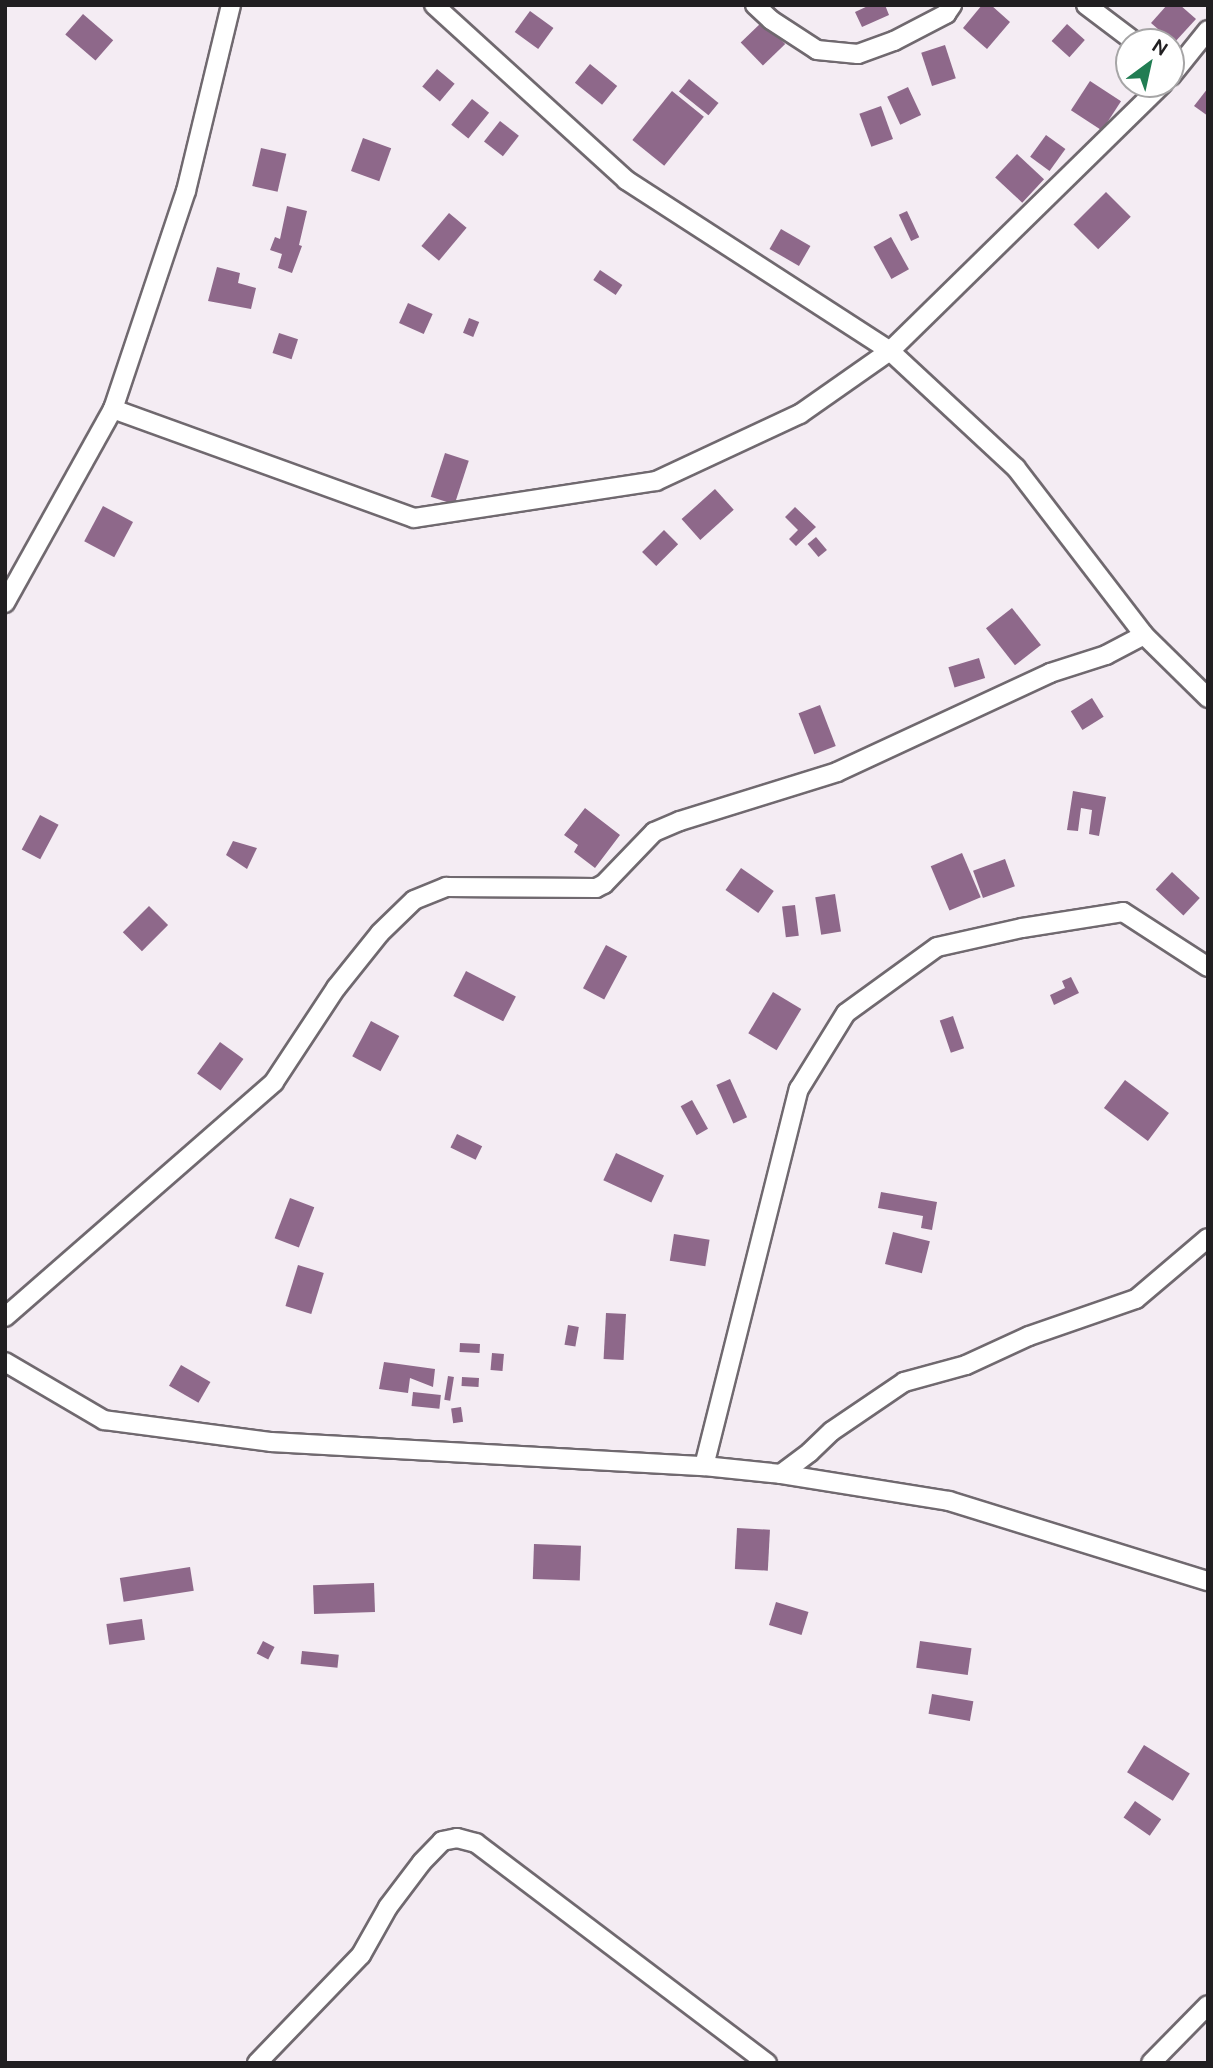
<!DOCTYPE html>
<html>
<head>
<meta charset="utf-8">
<style>
  body { margin:0 }
  #map { position:relative; width:1213px; height:2068px; overflow:hidden; background:#f4ecf3; font-family:Ubuntu,sans-serif }
  div>[style] { position:absolute }
  .building>* { inset:0; background:#8e688a; transform-origin:0 0 }
  .roads { filter:drop-shadow(2px 0 #70696f) drop-shadow(-2px 0 #70696f) drop-shadow(0 2px #70696f) drop-shadow(0 -2px #70696f) }
  .minor>* { height:18px; margin:-9px; padding:0 9px; transform-origin:9px; border-radius:9px; background:#fff }
  span { translate:-50% -50%; white-space:nowrap; text-align:center; line-height:1.15; -webkit-text-stroke:5px #fff; paint-order:stroke }
  .frame { position:absolute; inset:0; border:7px solid #211f21; pointer-events:none }
  .north { position:absolute; left:1115px; top:28px; width:70px; height:70px; box-sizing:border-box; background:#fff; border:2px solid #a6a5a6; border-radius:50%; rotate:33deg; font-size:19px; font-weight:700; line-height:28px; text-align:center; color:#211f21 }
  .north::after { content:''; display:block; margin:auto; width:24px; height:32px; background:#217d53; clip-path:polygon(50% 0,100% 100%,50% 72%,0 100%) }
</style>
</head>
<body>
<div id="map">
  <div class="building">
    <i style="clip-path:polygon(870px 5px,885px 5px,889px 15px,862px 27px,855px 12px)"></i>
    <i style="clip-path:polygon(982px 5px,991px 5px,1010px 22px,987px 49px,963px 28px)"></i>
    <i style="clip-path:polygon(1167px 5px,1180px 5px,1196px 19px,1174px 43px,1151px 23px)"></i>
    <i style="left:530px;top:11px;width:29px;height:26px;rotate:36deg"></i>
    <i style="left:83px;top:14px;width:40px;height:27px;rotate:41deg"></i>
    <i style="left:763px;top:21px;width:32px;height:31px;rotate:46deg"></i>
    <i style="left:1067px;top:24px;width:24px;height:23px;rotate:42deg"></i>
    <i style="left:945px;top:45px;width:35px;height:25px;rotate:72deg"></i>
    <i style="left:590px;top:64px;width:35px;height:24px;rotate:39deg"></i>
    <i style="left:437px;top:69px;width:23px;height:23px;rotate:40deg"></i>
    <i style="left:689px;top:79px;width:38px;height:16px;rotate:39deg"></i>
    <i style="left:1090px;top:81px;width:37px;height:35px;rotate:33deg"></i>
    <i style="left:908px;top:87px;width:31px;height:23px;rotate:65deg"></i>
    <i style="clip-path:polygon(1208px 88px,1208px 116px,1194px 106px)"></i>
    <i style="left:672px;top:91px;width:41px;height:63px;rotate:39deg"></i>
    <i style="left:472px;top:99px;width:22px;height:33px;rotate:39deg"></i>
    <i style="left:881px;top:106px;width:35px;height:23px;rotate:70deg"></i>
    <i style="left:500px;top:121px;width:24px;height:26px;rotate:38deg"></i>
    <i style="left:1046px;top:135px;width:24px;height:27px;rotate:36deg"></i>
    <i style="left:363px;top:138px;width:30px;height:35px;rotate:20deg"></i>
    <i style="left:261px;top:148px;width:26px;height:39px;rotate:13deg"></i>
    <i style="left:1017px;top:154px;width:37px;height:32px;rotate:43deg"></i>
    <i style="left:1106px;top:192px;width:35px;height:46px;rotate:45deg"></i>
    <i style="clip-path:polygon(287px 206px,307px 211px,299px 245px,302px 246px,292px 273px,278px 268px,282px 254px,270px 250px,275px 237px,280px 239px)"></i>
    <i style="left:907px;top:211px;width:29px;height:9px;rotate:65deg"></i>
    <i style="left:449px;top:213px;width:23px;height:43px;rotate:40deg"></i>
    <i style="left:781px;top:229px;width:34px;height:23px;rotate:30deg"></i>
    <i style="left:891px;top:237px;width:37px;height:20px;rotate:61deg"></i>
    <i style="clip-path:polygon(217px 267px,240px 273px,238px 283px,256px 288px,251px 309px,208px 301px)"></i>
    <i style="left:600px;top:270px;width:27px;height:12px;rotate:34deg"></i>
    <i style="left:408px;top:303px;width:27px;height:22px;rotate:24deg"></i>
    <i style="left:469px;top:318px;width:11px;height:16px;rotate:22deg"></i>
    <i style="left:279px;top:333px;width:20px;height:21px;rotate:18deg"></i>
    <i style="left:445px;top:453px;width:25px;height:46px;rotate:18deg"></i>
    <i style="left:715px;top:489px;width:28px;height:45px;rotate:48deg"></i>
    <i style="left:103px;top:506px;width:34px;height:40px;rotate:28deg"></i>
    <i style="clip-path:polygon(795px 507px,816px 527px,796px 546px,789px 539px,798px 530px,785px 517px)"></i>
    <i style="left:664px;top:530px;width:20px;height:31px;rotate:45deg"></i>
    <i style="left:816px;top:537px;width:17px;height:11px;rotate:50deg"></i>
    <i style="left:1012px;top:608px;width:47px;height:33px;rotate:52deg"></i>
    <i style="left:979px;top:658px;width:21px;height:32px;rotate:73deg"></i>
    <i style="left:1092px;top:698px;width:22px;height:25px;rotate:58deg"></i>
    <i style="left:820px;top:705px;width:44px;height:23px;rotate:69deg"></i>
    <i style="clip-path:polygon(1073px 791px,1106px 797px,1099px 836px,1089px 834px,1092px 810px,1081px 808px,1078px 831px,1067px 830px)"></i>
    <i style="clip-path:polygon(585px 808px,620px 835px,595px 868px,574px 852px,578px 845px,564px 835px)"></i>
    <i style="left:40px;top:815px;width:21px;height:39px;rotate:28deg"></i>
    <i style="clip-path:polygon(233px 841px,257px 848px,247px 869px,226px 855px)"></i>
    <i style="left:962px;top:853px;width:48px;height:34px;rotate:67deg"></i>
    <i style="left:1005px;top:859px;width:29px;height:34px;rotate:70deg"></i>
    <i style="left:741px;top:868px;width:40px;height:27px;rotate:35deg"></i>
    <i style="left:1172px;top:872px;width:38px;height:24px;rotate:43deg"></i>
    <i style="left:835px;top:894px;width:38px;height:20px;rotate:81deg"></i>
    <i style="left:795px;top:905px;width:31px;height:13px;rotate:83deg"></i>
    <i style="left:149px;top:906px;width:27px;height:37px;rotate:45deg"></i>
    <i style="left:606px;top:945px;width:24px;height:49px;rotate:28deg"></i>
    <i style="left:466px;top:971px;width:56px;height:28px;rotate:27deg"></i>
    <i style="clip-path:polygon(1071px 977px,1079px 993px,1054px 1005px,1050px 995px,1065px 988px,1062px 981px)"></i>
    <i style="left:773px;top:992px;width:33px;height:48px;rotate:31deg"></i>
    <i style="left:953px;top:1016px;width:34px;height:14px;rotate:71deg"></i>
    <i style="left:371px;top:1021px;width:32px;height:40px;rotate:28deg"></i>
    <i style="left:220px;top:1042px;width:29px;height:39px;rotate:36deg"></i>
    <i style="left:730px;top:1079px;width:42px;height:15px;rotate:66deg"></i>
    <i style="left:1125px;top:1080px;width:55px;height:35px;rotate:37deg"></i>
    <i style="left:692px;top:1100px;width:33px;height:13px;rotate:61deg"></i>
    <i style="left:457px;top:1134px;width:28px;height:15px;rotate:26deg"></i>
    <i style="left:616px;top:1153px;width:53px;height:30px;rotate:25deg"></i>
    <i style="clip-path:polygon(881px 1192px,937px 1202px,932px 1230px,921px 1228px,923px 1216px,878px 1208px)"></i>
    <i style="left:290px;top:1198px;width:26px;height:43px;rotate:21deg"></i>
    <i style="left:893px;top:1232px;width:38px;height:33px;rotate:14deg"></i>
    <i style="left:674px;top:1234px;width:36px;height:27px;rotate:9deg"></i>
    <i style="left:298px;top:1265px;width:27px;height:43px;rotate:17deg"></i>
    <i style="left:606px;top:1313px;width:20px;height:46px;rotate:3deg"></i>
    <i style="left:568px;top:1325px;width:11px;height:20px;rotate:10deg"></i>
    <i style="left:460px;top:1343px;width:20px;height:9px;rotate:3deg"></i>
    <i style="left:492px;top:1353px;width:12px;height:17px;rotate:5deg"></i>
    <i style="clip-path:polygon(384px 1362px,435px 1369px,433px 1387px,410px 1378px,408px 1393px,379px 1389px)"></i>
    <i style="left:181px;top:1365px;width:34px;height:24px;rotate:30deg"></i>
    <i style="left:448px;top:1376px;width:6px;height:24px;rotate:9deg"></i>
    <i style="left:462px;top:1377px;width:17px;height:9px;rotate:3deg"></i>
    <i style="left:413px;top:1392px;width:28px;height:14px;rotate:6deg"></i>
    <i style="left:461px;top:1407px;width:15px;height:10px;rotate:82deg"></i>
    <i style="left:737px;top:1528px;width:33px;height:41px;rotate:3deg"></i>
    <i style="left:534px;top:1544px;width:47px;height:35px;rotate:2deg"></i>
    <i style="left:190px;top:1567px;width:24px;height:71px;rotate:81deg"></i>
    <i style="left:374px;top:1583px;width:29px;height:61px;rotate:88deg"></i>
    <i style="left:776px;top:1602px;width:34px;height:24px;rotate:17deg"></i>
    <i style="left:142px;top:1619px;width:21px;height:36px;rotate:82deg"></i>
    <i style="left:263px;top:1641px;width:13px;height:14px;rotate:27deg"></i>
    <i style="left:920px;top:1641px;width:52px;height:27px;rotate:8deg"></i>
    <i style="left:302px;top:1651px;width:37px;height:13px;rotate:6deg"></i>
    <i style="left:932px;top:1694px;width:42px;height:20px;rotate:10deg"></i>
    <i style="left:1144px;top:1745px;width:54px;height:32px;rotate:32deg"></i>
    <i style="left:1135px;top:1801px;width:32px;height:20px;rotate:35deg"></i>
  </div>
  <div class="roads">
    <div class="minor">
      <i style="left:434px;top:5px;width:260px;rotate:42.3deg"></i>
      <i style="left:626px;top:180px;width:315px;rotate:32.9deg"></i>
      <i style="left:890px;top:351px;width:172px;rotate:42.9deg"></i>
      <i style="left:1016px;top:468px;width:210px;rotate:52.5deg"></i>
      <i style="left:1144px;top:635px;width:90px;rotate:44.5deg"></i>
      <i style="left:755px;top:5px;width:22px;rotate:43deg"></i>
      <i style="left:771px;top:20px;width:55px;rotate:33.1deg"></i>
      <i style="left:817px;top:50px;width:41px;rotate:5.6deg"></i>
      <i style="left:858px;top:54px;width:38px;rotate:-20deg"></i>
      <i style="left:894px;top:41px;width:59px;rotate:-27.4deg"></i>
      <i style="left:946px;top:14px;width:11px;rotate:-56deg"></i>
      <i style="left:1086px;top:5px;width:61px;rotate:37.1deg"></i>
      <i style="left:1171px;top:76px;width:59px;rotate:-51.2deg"></i>
      <i style="left:113px;top:409px;width:320px;rotate:19.9deg"></i>
      <i style="left:414px;top:518px;width:245px;rotate:-8.7deg"></i>
      <i style="left:656px;top:481px;width:159px;rotate:-25deg"></i>
      <i style="left:800px;top:414px;width:110px;rotate:-35deg"></i>
      <i style="left:890px;top:351px;width:382px;rotate:-44.4deg"></i>
      <i style="left:5px;top:603px;width:222px;rotate:-60.9deg"></i>
      <i style="left:113px;top:409px;width:230px;rotate:-71.5deg"></i>
      <i style="left:186px;top:191px;width:191px;rotate:-76.4deg"></i>
      <i style="left:5px;top:1317px;width:357px;rotate:-41.1deg"></i>
      <i style="left:274px;top:1082px;width:113px;rotate:-56.6deg"></i>
      <i style="left:336px;top:988px;width:70px;rotate:-51.3deg"></i>
      <i style="left:380px;top:933px;width:47px;rotate:-44.1deg"></i>
      <i style="left:414px;top:900px;width:35px;rotate:-22deg"></i>
      <i style="left:446px;top:887px;width:150px;rotate:0.4deg"></i>
      <i style="left:596px;top:888px;width:9px;rotate:-27deg"></i>
      <i style="left:604px;top:884px;width:72px;rotate:-46.1deg"></i>
      <i style="left:654px;top:832px;width:28px;rotate:-23deg"></i>
      <i style="left:680px;top:821px;width:164px;rotate:-17.3deg"></i>
      <i style="left:837px;top:772px;width:235px;rotate:-24.9deg"></i>
      <i style="left:1050px;top:673px;width:59px;rotate:-17.8deg"></i>
      <i style="left:1106px;top:655px;width:43px;rotate:-27.8deg"></i>
      <i style="left:5px;top:1362px;width:115px;rotate:30.4deg"></i>
      <i style="left:104px;top:1420px;width:168px;rotate:7.5deg"></i>
      <i style="left:271px;top:1442px;width:434px;rotate:3.2deg"></i>
      <i style="left:704px;top:1466px;width:77px;rotate:5.9deg"></i>
      <i style="left:781px;top:1474px;width:170px;rotate:9.1deg"></i>
      <i style="left:949px;top:1501px;width:271px;rotate:17.2deg"></i>
      <i style="left:704px;top:1466px;width:389px;rotate:-75.9deg"></i>
      <i style="left:799px;top:1089px;width:89px;rotate:-58.3deg"></i>
      <i style="left:846px;top:1013px;width:112px;rotate:-36deg"></i>
      <i style="left:937px;top:947px;width:87px;rotate:-12.6deg"></i>
      <i style="left:1022px;top:928px;width:102px;rotate:-9deg"></i>
      <i style="left:1123px;top:912px;width:101px;rotate:32.9deg"></i>
      <i style="left:781px;top:1474px;width:36px;rotate:-37deg"></i>
      <i style="left:810px;top:1452px;width:30px;rotate:-44deg"></i>
      <i style="left:832px;top:1431px;width:87px;rotate:-34.2deg"></i>
      <i style="left:904px;top:1382px;width:64px;rotate:-15.3deg"></i>
      <i style="left:966px;top:1365px;width:69px;rotate:-24.7deg"></i>
      <i style="left:1029px;top:1336px;width:113px;rotate:-19.1deg"></i>
      <i style="left:1136px;top:1299px;width:94px;rotate:-40.3deg"></i>
      <i style="left:257px;top:2063px;width:150px;rotate:-46.1deg"></i>
      <i style="left:361px;top:1955px;width:55px;rotate:-60.6deg"></i>
      <i style="left:388px;top:1907px;width:56px;rotate:-52.9deg"></i>
      <i style="left:422px;top:1862px;width:29px;rotate:-46deg"></i>
      <i style="left:442px;top:1841px;width:15px;rotate:-11deg"></i>
      <i style="left:457px;top:1838px;width:20px;rotate:15deg"></i>
      <i style="left:476px;top:1843px;width:365px;rotate:37.1deg"></i>
      <i style="left:1151px;top:2063px;width:81px;rotate:-45.5deg"></i>
    </div>
  </div>
  <div class="frame"></div>
  <div class="north">N</div>
</div>
</body>
</html>
